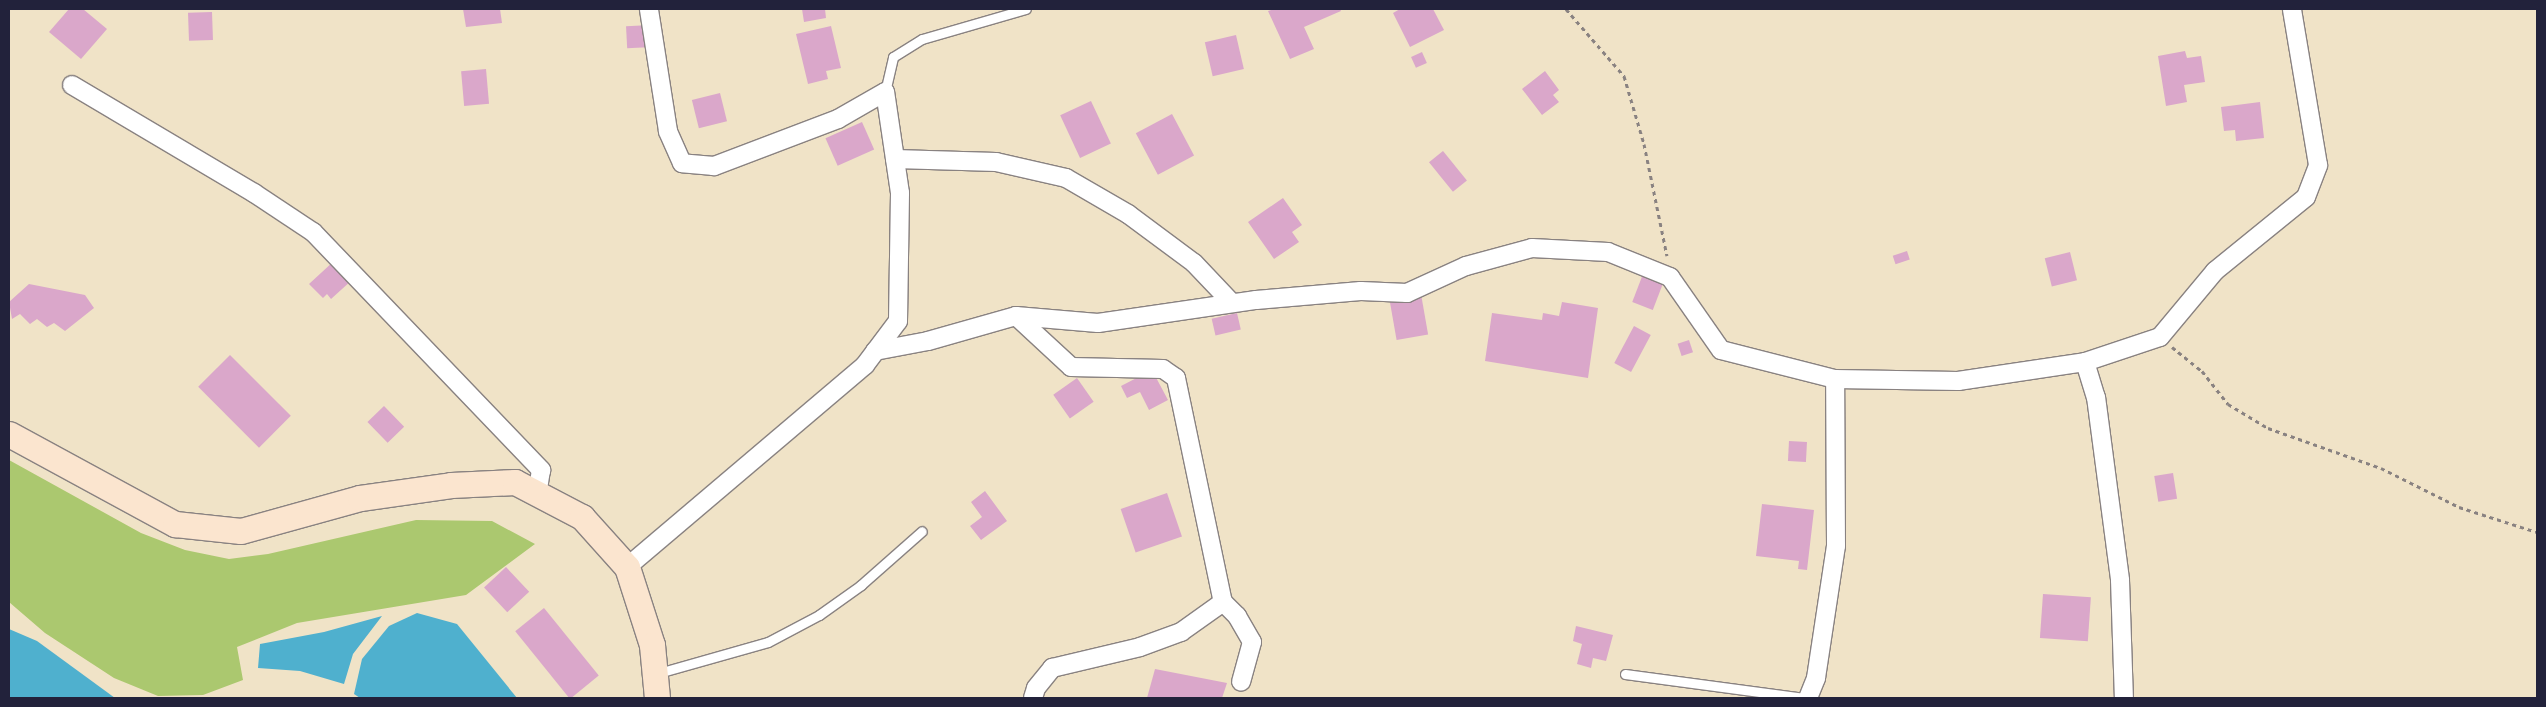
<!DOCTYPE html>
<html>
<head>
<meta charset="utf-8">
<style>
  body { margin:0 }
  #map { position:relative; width:2546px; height:707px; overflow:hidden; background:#f0e3c7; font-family:"Sorts Mill Goudy",serif }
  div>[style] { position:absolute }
  .green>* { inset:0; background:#abc86f }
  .water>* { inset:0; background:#4fb0ce }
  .building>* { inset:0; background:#daa7ca; transform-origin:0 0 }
  .path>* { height:3px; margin-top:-1.5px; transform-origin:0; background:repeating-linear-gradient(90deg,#898281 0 4px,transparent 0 8px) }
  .roads { filter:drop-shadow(1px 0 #898281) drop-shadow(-1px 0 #898281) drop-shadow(0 1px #898281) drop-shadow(0 -1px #898281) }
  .lane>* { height:9px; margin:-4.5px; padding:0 4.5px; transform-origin:4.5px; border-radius:4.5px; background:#fff }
  .street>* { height:18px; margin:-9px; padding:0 9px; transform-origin:9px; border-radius:9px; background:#fff }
  .secondary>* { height:25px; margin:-12.5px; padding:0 12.5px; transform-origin:12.5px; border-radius:12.5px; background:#fbe5cf }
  span { translate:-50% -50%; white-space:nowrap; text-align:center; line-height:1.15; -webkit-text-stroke:4.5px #f7f3e8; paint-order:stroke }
  .frame { position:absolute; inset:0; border:10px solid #22223b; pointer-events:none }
</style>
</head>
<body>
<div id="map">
  <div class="green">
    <i style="clip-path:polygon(9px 460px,141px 533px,185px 550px,229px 559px,268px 554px,416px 520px,492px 521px,535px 544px,466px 595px,297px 623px,237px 647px,243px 680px,203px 695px,158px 696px,114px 678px,45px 633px,9px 602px)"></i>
  </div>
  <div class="water">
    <i style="clip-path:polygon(417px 613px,457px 624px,517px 698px,360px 698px,354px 694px,362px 659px,389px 626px)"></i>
    <i style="clip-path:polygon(382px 616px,353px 654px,344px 684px,300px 671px,258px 668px,260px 644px,324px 632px)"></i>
    <i style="clip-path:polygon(9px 629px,37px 641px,115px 698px,9px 698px)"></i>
  </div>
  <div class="building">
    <i style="clip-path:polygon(69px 9px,83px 9px,107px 29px,81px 59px,49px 32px)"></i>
    <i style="clip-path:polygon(463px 9px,500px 9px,502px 23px,466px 27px)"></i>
    <i style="clip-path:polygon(802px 9px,825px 9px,826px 18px,804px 22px)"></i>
    <i style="clip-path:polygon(1274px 9px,1340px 9px,1341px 11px,1304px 27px,1314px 49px,1290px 59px,1268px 11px)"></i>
    <i style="clip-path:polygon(1400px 9px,1433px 9px,1444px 30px,1410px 47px,1393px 13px)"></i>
    <i style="left:212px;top:12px;width:28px;height:24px;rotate:88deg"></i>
    <i style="left:651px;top:25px;width:22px;height:25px;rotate:87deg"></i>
    <i style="clip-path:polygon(831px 26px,841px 68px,826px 71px,828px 79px,808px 84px,796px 34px)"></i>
    <i style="left:1236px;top:35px;width:35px;height:32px;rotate:77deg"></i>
    <i style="clip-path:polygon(2185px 51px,2187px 58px,2201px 56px,2205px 82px,2184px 85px,2187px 102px,2166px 106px,2158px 56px)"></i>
    <i style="left:1422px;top:52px;width:12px;height:12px;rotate:66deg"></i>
    <i style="left:486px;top:69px;width:35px;height:25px;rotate:85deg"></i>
    <i style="clip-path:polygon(1545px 71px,1559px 90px,1553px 95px,1559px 102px,1542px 115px,1522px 89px)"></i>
    <i style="left:720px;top:93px;width:29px;height:29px;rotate:76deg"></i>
    <i style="left:1091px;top:101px;width:47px;height:34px;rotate:65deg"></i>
    <i style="clip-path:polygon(2260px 102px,2264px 138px,2236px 141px,2235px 130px,2224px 131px,2221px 107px)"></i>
    <i style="left:1172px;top:114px;width:47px;height:41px;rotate:62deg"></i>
    <i style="left:862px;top:122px;width:30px;height:40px;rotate:66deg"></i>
    <i style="left:1443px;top:151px;width:38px;height:18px;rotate:51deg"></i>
    <i style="clip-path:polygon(1283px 198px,1302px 225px,1292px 232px,1299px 242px,1274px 259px,1248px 222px)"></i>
    <i style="left:1907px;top:251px;width:9px;height:15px;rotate:72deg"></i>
    <i style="left:2070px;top:252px;width:29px;height:26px;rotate:76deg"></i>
    <i style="clip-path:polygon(334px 261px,352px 280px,331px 299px,327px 294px,323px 298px,309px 284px)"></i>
    <i style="left:1643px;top:274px;width:22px;height:30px;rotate:21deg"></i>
    <i style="clip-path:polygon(29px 284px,85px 295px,94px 308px,65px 331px,54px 323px,47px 327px,37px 319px,30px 324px,20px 314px,12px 319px,9px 302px)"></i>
    <i style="left:1421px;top:294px;width:41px;height:32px;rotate:80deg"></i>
    <i style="clip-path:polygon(1562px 302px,1598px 308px,1588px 378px,1485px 361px,1492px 313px,1542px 320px,1543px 313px,1559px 316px)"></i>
    <i style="left:1237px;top:313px;width:17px;height:26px;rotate:77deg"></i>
    <i style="left:1634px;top:326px;width:19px;height:42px;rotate:28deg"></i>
    <i style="left:1689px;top:340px;width:13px;height:12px;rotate:72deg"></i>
    <i style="left:230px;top:355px;width:86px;height:45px;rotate:45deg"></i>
    <i style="clip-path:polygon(1152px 370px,1168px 400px,1149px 410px,1140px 392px,1127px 398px,1121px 386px)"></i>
    <i style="left:1077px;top:378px;width:29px;height:29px;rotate:55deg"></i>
    <i style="left:384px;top:406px;width:29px;height:23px;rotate:46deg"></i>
    <i style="left:1789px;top:441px;width:18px;height:20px;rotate:3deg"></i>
    <i style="left:2173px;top:473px;width:26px;height:19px;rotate:81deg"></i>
    <i style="clip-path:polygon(985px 491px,1007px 521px,981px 540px,970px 526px,982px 517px,971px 502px)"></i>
    <i style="left:1167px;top:493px;width:46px;height:49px;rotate:71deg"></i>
    <i style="clip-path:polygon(1762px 504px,1814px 510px,1807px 570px,1798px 569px,1799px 561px,1756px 556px)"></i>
    <i style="left:506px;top:567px;width:34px;height:30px;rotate:47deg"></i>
    <i style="left:2043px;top:594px;width:48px;height:44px;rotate:4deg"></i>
    <i style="left:544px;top:608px;width:87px;height:37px;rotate:51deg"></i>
    <i style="clip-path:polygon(1576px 626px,1613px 635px,1606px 661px,1593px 658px,1591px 668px,1577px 664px,1582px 644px,1573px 641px)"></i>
    <i style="clip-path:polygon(1155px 669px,1227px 683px,1222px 698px,1147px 698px)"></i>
  </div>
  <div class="path">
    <i style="left:1566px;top:9px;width:89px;rotate:49.1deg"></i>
    <i style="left:1624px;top:76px;width:71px;rotate:73.6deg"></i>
    <i style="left:1644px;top:144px;width:114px;rotate:78.4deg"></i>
    <i style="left:2172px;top:347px;width:38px;rotate:39deg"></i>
    <i style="left:2202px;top:371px;width:42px;rotate:51.8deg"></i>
    <i style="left:2228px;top:404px;width:47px;rotate:31deg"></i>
    <i style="left:2268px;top:428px;width:120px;rotate:19.5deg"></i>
    <i style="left:2381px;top:468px;width:87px;rotate:26.6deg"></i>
    <i style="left:2459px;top:507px;width:82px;rotate:17.8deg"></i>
  </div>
  <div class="roads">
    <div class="lane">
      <i style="left:885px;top:92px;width:36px;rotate:-77deg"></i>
      <i style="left:893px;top:57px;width:34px;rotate:-32deg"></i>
      <i style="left:922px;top:39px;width:108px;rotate:-16.1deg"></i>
      <i style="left:655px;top:674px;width:117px;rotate:-15.8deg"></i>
      <i style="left:768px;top:642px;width:58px;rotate:-27.9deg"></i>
      <i style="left:819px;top:615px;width:52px;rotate:-35.5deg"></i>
      <i style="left:861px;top:585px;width:81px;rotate:-41.5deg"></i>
      <i style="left:1625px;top:674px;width:181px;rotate:7.6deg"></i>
    </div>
    <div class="street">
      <i style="left:72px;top:85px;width:212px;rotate:30.7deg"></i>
      <i style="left:254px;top:193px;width:71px;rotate:33.5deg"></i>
      <i style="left:313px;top:232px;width:330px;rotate:46.2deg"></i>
      <i style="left:541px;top:470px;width:24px;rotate:99deg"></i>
      <i style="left:895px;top:159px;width:101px;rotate:1.7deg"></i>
      <i style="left:996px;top:162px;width:72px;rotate:12.9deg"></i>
      <i style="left:1066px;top:178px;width:72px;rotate:30.1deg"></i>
      <i style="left:1128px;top:214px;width:82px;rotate:36.6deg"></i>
      <i style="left:1194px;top:263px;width:55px;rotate:46.5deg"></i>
      <i style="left:1016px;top:316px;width:75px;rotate:42.8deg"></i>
      <i style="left:1071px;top:367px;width:92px;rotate:1.2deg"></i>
      <i style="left:1163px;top:369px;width:16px;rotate:35deg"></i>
      <i style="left:1176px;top:378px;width:229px;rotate:78.2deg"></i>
      <i style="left:1223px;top:602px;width:20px;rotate:45deg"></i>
      <i style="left:1237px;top:616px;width:30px;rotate:60deg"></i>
      <i style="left:1252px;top:642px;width:41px;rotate:105.4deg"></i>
      <i style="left:875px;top:351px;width:54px;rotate:-10.7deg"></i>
      <i style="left:928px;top:341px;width:91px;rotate:-15.9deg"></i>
      <i style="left:1016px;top:316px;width:82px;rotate:4.9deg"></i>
      <i style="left:1098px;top:323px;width:160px;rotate:-8.3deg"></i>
      <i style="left:1256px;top:300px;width:105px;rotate:-4.9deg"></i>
      <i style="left:1361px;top:291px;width:46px;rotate:2.5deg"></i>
      <i style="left:1407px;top:293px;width:65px;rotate:-24.6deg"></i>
      <i style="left:1466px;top:266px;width:68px;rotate:-15.3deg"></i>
      <i style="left:1532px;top:248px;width:76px;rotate:3deg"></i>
      <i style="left:1608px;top:252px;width:67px;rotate:22deg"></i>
      <i style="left:1670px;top:277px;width:89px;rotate:55.1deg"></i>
      <i style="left:1721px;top:350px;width:118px;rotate:14.3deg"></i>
      <i style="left:1835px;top:379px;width:123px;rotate:0.9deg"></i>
      <i style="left:1958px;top:381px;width:128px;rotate:-8.5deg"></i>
      <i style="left:2085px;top:362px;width:37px;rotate:73deg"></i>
      <i style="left:2096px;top:397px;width:185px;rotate:82.5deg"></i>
      <i style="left:2120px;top:580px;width:118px;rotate:88.1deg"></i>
      <i style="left:2085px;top:362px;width:79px;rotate:-18.4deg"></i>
      <i style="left:2160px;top:337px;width:86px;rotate:-50.2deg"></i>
      <i style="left:2215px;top:271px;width:117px;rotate:-39.1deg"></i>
      <i style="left:2306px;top:197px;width:34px;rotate:-69deg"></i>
      <i style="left:2318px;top:165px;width:158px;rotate:-99.5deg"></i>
      <i style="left:627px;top:567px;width:312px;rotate:-40.3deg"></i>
      <i style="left:865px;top:365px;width:55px;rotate:-53.1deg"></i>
      <i style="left:898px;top:321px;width:128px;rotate:-89.1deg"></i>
      <i style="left:900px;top:193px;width:102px;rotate:-98.4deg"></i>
      <i style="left:885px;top:92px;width:54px;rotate:150.1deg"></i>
      <i style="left:838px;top:119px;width:133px;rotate:159.2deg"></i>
      <i style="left:714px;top:166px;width:32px;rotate:-175deg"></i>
      <i style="left:682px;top:163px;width:35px;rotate:-114deg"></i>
      <i style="left:668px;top:131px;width:123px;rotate:-98.9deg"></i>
      <i style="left:1033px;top:698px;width:10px;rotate:-73deg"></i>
      <i style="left:1036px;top:688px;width:26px;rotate:-51deg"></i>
      <i style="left:1052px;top:668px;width:90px;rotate:-13.4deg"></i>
      <i style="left:1140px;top:647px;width:44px;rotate:-20.1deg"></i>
      <i style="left:1181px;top:632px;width:52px;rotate:-35.5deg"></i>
      <i style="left:1808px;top:698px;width:22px;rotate:-68deg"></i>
      <i style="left:1816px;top:678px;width:134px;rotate:-81.4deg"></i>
      <i style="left:1836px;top:546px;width:167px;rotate:-90.3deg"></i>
    </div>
    <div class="secondary">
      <i style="left:9px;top:434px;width:189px;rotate:28.5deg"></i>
      <i style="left:175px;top:524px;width:66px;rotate:6.1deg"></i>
      <i style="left:241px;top:531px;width:123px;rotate:-15.5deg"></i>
      <i style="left:360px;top:498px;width:92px;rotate:-8.1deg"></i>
      <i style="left:451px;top:485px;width:64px;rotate:-2.7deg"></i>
      <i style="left:515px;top:482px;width:76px;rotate:27.6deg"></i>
      <i style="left:582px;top:517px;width:67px;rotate:48deg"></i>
      <i style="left:627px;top:567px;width:82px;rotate:72.2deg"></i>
      <i style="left:652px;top:645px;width:53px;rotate:84.6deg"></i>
    </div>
  </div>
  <div class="frame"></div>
</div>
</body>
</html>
